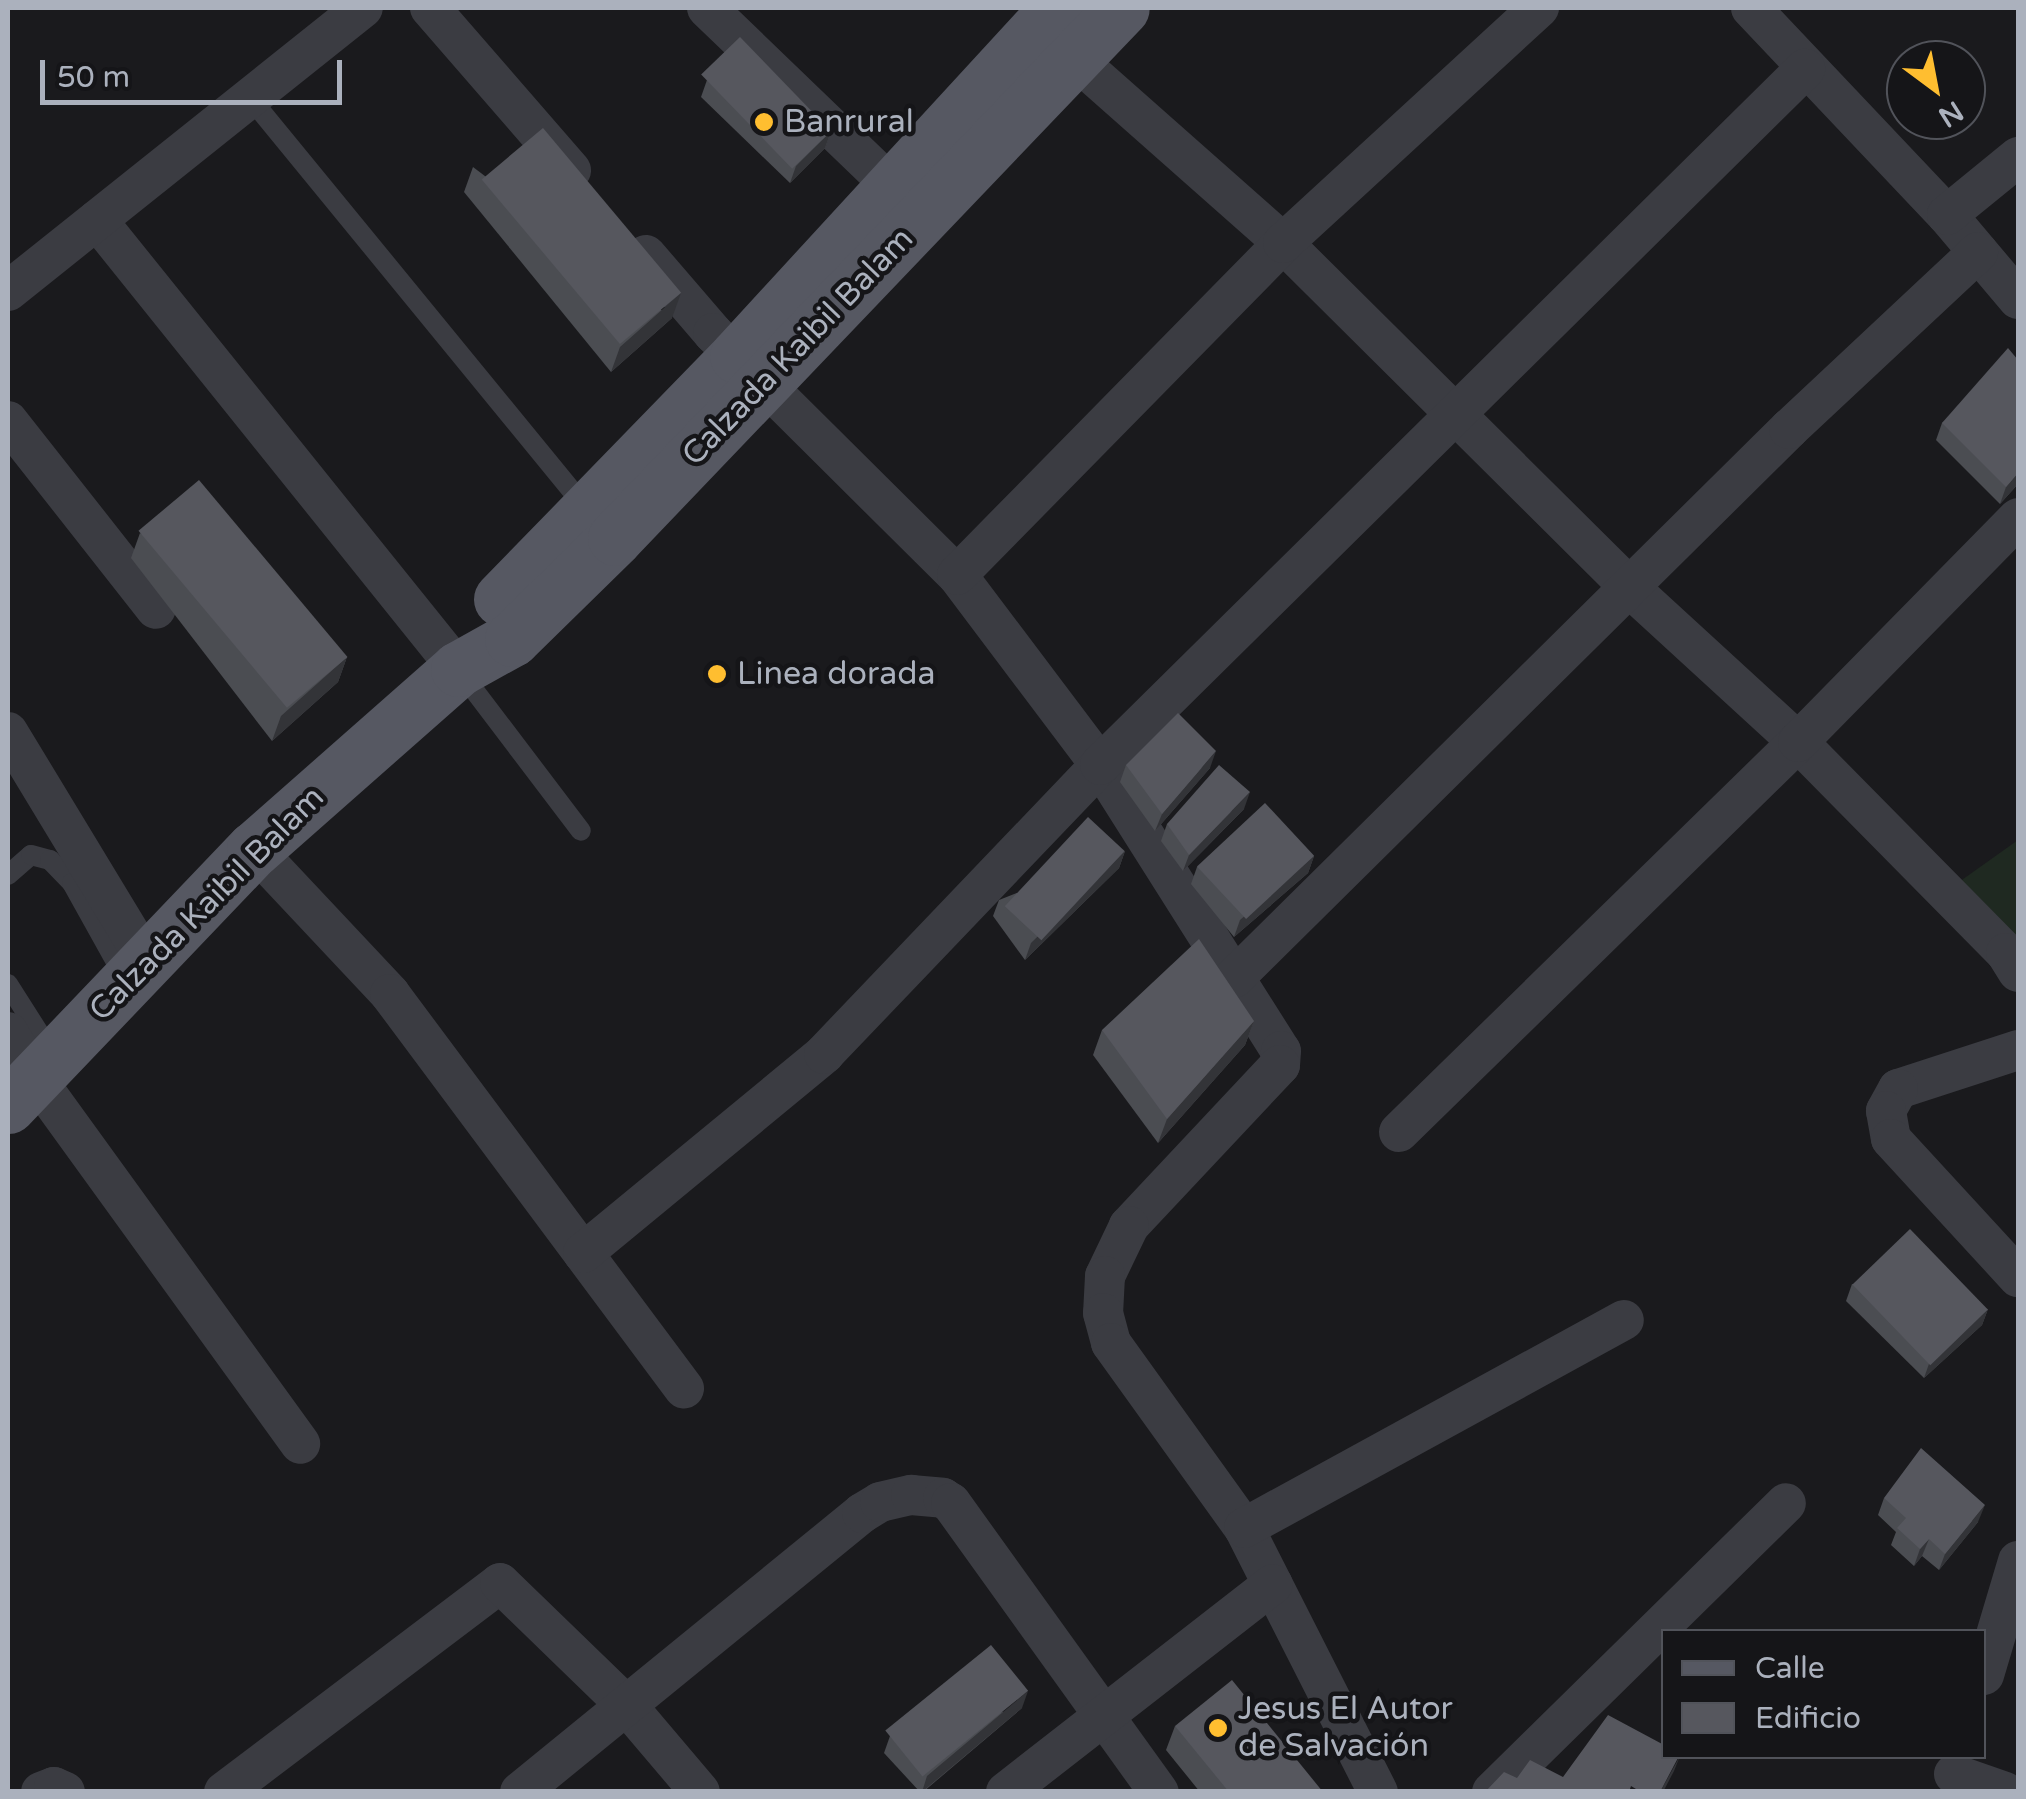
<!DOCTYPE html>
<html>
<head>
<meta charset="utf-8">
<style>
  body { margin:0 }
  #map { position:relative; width:2026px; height:1799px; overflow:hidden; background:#1a1a1d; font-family:"Varela Round",sans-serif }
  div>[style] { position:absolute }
  .green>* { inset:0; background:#1f2921 }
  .service>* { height:20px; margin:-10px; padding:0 10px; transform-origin:10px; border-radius:10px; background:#3b3c42 }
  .minor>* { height:40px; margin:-20px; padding:0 20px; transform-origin:20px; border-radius:20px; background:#3b3c42 }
  .primary>* { height:55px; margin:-27.5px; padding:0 27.5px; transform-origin:27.5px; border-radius:27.5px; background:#565862 }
  .wall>* { inset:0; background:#4b4d52 }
  .shaded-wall>* { inset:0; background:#333438 }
  .building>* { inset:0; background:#56575e; transform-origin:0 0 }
  .dots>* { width:28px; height:28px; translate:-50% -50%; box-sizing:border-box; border:5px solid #151518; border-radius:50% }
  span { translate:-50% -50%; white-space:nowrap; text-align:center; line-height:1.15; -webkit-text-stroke:9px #151518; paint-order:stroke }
  .poi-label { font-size:32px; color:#abb1bd }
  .left { translate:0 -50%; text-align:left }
  .street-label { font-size:32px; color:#abb1bd }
  .frame { position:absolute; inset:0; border:10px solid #abb1bd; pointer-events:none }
  .legend { position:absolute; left:1661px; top:1629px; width:325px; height:130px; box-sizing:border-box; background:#151518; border:2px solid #51535a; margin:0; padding:12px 18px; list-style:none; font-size:30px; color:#abb1bd }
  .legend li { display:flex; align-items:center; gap:20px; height:50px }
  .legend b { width:50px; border:2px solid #51535a }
  .north { position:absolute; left:1886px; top:40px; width:100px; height:100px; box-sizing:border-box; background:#151518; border:2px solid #51535a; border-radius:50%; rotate:148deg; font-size:28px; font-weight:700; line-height:40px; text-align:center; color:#abb1bd }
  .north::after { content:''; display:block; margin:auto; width:35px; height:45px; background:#ffbe30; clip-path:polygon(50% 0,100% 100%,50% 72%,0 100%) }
  .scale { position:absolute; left:40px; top:60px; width:302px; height:45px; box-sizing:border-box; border:5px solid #abb1bd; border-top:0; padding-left:12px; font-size:30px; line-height:35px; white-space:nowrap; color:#abb1bd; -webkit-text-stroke:8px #151518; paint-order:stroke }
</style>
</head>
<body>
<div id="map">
  <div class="green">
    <i style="clip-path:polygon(2018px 840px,2018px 951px,1959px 882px)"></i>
  </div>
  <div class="service">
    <i style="left:251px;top:99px;width:529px;rotate:50.68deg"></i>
    <i style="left:458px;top:669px;width:203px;rotate:52.8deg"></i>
    <i style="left:8px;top:875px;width:30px;rotate:-41deg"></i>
    <i style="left:31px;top:855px;width:20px;rotate:15deg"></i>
    <i style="left:50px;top:860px;width:32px;rotate:46deg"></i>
    <i style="left:72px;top:883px;width:111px;rotate:60.9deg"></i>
    <i style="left:8px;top:984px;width:84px;rotate:57.6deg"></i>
  </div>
  <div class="minor">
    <i style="left:430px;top:8px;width:215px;rotate:49deg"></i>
    <i style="left:707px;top:8px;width:255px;rotate:43.9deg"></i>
    <i style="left:1751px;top:8px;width:285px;rotate:46.6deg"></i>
    <i style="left:1947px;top:215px;width:110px;rotate:49.8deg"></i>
    <i style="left:1074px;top:58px;width:279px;rotate:41.5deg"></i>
    <i style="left:1283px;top:243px;width:491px;rotate:44.8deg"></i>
    <i style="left:1631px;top:589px;width:226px;rotate:42.5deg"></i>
    <i style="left:1798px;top:742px;width:296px;rotate:45.4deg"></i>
    <i style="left:2006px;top:953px;width:22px;rotate:58deg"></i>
    <i style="left:1947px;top:215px;width:92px;rotate:-39.2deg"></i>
    <i style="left:97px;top:220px;width:576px;rotate:51.2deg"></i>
    <i style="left:646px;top:255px;width:103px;rotate:49.3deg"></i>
    <i style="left:713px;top:333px;width:344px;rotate:44.8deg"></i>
    <i style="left:957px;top:575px;width:238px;rotate:53deg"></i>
    <i style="left:1100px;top:765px;width:338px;rotate:57.7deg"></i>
    <i style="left:1281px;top:1051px;width:14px;rotate:94deg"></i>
    <i style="left:1280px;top:1065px;width:221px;rotate:133.2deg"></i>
    <i style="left:1129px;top:1226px;width:55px;rotate:115.6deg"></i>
    <i style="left:1105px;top:1276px;width:37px;rotate:93deg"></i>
    <i style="left:1103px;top:1313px;width:31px;rotate:75deg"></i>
    <i style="left:1111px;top:1343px;width:228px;rotate:54.3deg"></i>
    <i style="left:1244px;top:1528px;width:296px;rotate:63.1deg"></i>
    <i style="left:8px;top:291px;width:454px;rotate:-38.6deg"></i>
    <i style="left:8px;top:421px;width:239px;rotate:51.8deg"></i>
    <i style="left:957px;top:575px;width:465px;rotate:-45.5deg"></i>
    <i style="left:1283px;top:243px;width:348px;rotate:-42.6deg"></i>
    <i style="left:8px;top:732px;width:270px;rotate:58.8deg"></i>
    <i style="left:254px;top:849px;width:199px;rotate:46.8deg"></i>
    <i style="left:390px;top:994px;width:492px;rotate:53.3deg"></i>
    <i style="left:1234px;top:978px;width:781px;rotate:-44.69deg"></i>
    <i style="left:1789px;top:429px;width:259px;rotate:-43.1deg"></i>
    <i style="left:8px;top:1032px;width:51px;rotate:59.4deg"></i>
    <i style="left:34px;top:1076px;width:454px;rotate:54.1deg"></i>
    <i style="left:2018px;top:1050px;width:126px;rotate:162deg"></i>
    <i style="left:1898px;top:1089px;width:25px;rotate:119deg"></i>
    <i style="left:1886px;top:1111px;width:28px;rotate:80deg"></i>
    <i style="left:1891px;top:1139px;width:188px;rotate:47.4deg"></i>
    <i style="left:1399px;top:1132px;width:558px;rotate:-44.35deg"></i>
    <i style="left:1798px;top:742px;width:314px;rotate:-45.5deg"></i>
    <i style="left:583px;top:1253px;width:313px;rotate:-39.5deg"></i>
    <i style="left:824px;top:1054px;width:400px;rotate:-46.3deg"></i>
    <i style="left:1100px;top:765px;width:991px;rotate:-44.63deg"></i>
    <i style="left:1244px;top:1528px;width:433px;rotate:-28.7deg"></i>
    <i style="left:1984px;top:1675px;width:119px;rotate:-73.4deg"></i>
    <i style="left:1954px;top:1774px;width:54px;rotate:19.4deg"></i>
    <i style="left:41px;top:1792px;width:14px;rotate:-21deg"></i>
    <i style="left:54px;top:1787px;width:12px;rotate:24deg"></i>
    <i style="left:224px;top:1792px;width:346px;rotate:-37.1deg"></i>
    <i style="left:500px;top:1583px;width:178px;rotate:44.1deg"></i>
    <i style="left:628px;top:1707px;width:111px;rotate:49.7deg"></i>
    <i style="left:520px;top:1792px;width:441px;rotate:-39.2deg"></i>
    <i style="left:862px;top:1513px;width:21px;rotate:-31deg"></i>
    <i style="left:880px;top:1502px;width:32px;rotate:-13deg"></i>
    <i style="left:911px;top:1495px;width:32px;rotate:5deg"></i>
    <i style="left:943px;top:1498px;width:9px;rotate:32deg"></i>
    <i style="left:951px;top:1503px;width:356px;rotate:54.3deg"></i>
    <i style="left:1006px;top:1792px;width:338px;rotate:-37.9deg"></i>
    <i style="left:1492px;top:1792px;width:412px;rotate:-44.5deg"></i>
  </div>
  <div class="primary">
    <i style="left:501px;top:599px;width:339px;rotate:-45.8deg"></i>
    <i style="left:737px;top:356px;width:473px;rotate:-47.4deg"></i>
    <i style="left:8px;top:1106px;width:356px;rotate:-46.3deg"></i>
    <i style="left:254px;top:849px;width:272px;rotate:-41.4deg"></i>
    <i style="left:458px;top:669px;width:62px;rotate:-29.1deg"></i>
    <i style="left:512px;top:639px;width:144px;rotate:-44.4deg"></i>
    <i style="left:615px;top:538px;width:733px;rotate:-46.27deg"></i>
  </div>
  <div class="wall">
    <i style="clip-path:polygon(707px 80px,831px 131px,825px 148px,790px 183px,701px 97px)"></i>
    <i style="clip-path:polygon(473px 167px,672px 318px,611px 372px,464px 192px)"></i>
    <i style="clip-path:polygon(2018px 360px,2018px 484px,2000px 504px,1936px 440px,1942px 423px)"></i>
    <i style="clip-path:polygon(140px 533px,347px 657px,338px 682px,272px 741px,131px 558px)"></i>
    <i style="clip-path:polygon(1126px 765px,1210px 768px,1155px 831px,1120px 782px)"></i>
    <i style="clip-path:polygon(1244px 809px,1183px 871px,1161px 841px,1167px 824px)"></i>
    <i style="clip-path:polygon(1125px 851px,1119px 868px,1025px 960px,993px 916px,999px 900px)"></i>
    <i style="clip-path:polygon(1314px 856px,1308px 873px,1234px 937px,1191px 884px,1197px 867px)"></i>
    <i style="clip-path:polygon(1254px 1021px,1245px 1045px,1158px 1143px,1093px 1055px,1102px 1030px)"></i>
    <i style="clip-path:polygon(1852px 1284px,1988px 1309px,1982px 1325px,1924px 1378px,1846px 1301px)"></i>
    <i style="clip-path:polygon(1884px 1498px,1978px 1522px,1939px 1570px,1922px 1556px,1914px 1566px,1891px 1545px,1896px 1532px,1878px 1515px)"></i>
    <i style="clip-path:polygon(1022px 1708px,923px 1792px,920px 1792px,884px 1753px,890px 1736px)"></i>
    <i style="clip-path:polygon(1175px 1726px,1323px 1792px,1200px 1792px,1166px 1750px)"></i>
  </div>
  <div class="shaded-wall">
    <i style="clip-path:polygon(831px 131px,825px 148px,790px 183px,796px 166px)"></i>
    <i style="clip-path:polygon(681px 293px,672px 318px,611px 372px,620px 347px)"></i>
    <i style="clip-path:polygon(2018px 473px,2018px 484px,2000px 504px,2006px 487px)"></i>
    <i style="clip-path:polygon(347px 657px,338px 682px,272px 741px,281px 716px)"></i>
    <i style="clip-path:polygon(1216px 751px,1210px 768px,1155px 831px,1162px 814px)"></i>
    <i style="clip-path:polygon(1250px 792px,1244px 809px,1183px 871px,1189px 855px)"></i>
    <i style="clip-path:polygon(1125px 851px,1119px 868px,1025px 960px,1031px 943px)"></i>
    <i style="clip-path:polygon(1314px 856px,1308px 873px,1234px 937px,1240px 920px)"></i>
    <i style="clip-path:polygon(1254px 1021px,1245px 1045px,1158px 1143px,1167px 1119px)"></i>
    <i style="clip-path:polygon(1988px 1309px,1982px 1325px,1924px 1378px,1930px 1361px)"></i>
    <i style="clip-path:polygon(1985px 1505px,1978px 1522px,1939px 1570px,1945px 1554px)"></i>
    <i style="clip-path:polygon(1929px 1539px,1922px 1556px,1914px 1566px,1920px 1549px)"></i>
    <i style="clip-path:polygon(1028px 1691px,1022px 1708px,922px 1792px,927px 1776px)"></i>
    <i style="clip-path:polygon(1680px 1756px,1674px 1771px,1663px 1792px,1660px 1792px)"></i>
  </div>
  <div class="building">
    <i style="left:740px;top:37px;width:131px;height:54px;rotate:46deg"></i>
    <i style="left:543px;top:128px;width:215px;height:80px;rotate:50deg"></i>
    <i style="clip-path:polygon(2008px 348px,2018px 360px,2018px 473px,2006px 487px,1942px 423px)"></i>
    <i style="left:199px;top:480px;width:231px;height:79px;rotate:50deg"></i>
    <i style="clip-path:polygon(1178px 713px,1216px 751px,1162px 814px,1126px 765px)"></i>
    <i style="clip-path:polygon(1219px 765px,1250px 792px,1189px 855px,1167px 824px)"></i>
    <i style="left:1265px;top:803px;width:72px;height:93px;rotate:47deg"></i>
    <i style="left:1088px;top:817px;width:50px;height:122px;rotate:43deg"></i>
    <i style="clip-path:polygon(1199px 939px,1254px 1021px,1167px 1119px,1102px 1030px)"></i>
    <i style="left:1910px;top:1229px;width:112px;height:80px;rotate:46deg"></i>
    <i style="clip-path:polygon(1921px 1448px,1985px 1505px,1945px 1554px,1929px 1539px,1920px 1549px,1897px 1528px,1906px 1518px,1884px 1498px)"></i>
    <i style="left:991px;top:1645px;width:59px;height:136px;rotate:51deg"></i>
    <i style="clip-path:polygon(1232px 1680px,1323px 1792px,1229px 1792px,1175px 1726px)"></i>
    <i style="clip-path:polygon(1608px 1715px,1664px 1745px,1664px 1756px,1679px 1756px,1660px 1792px,1641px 1792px,1631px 1786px,1629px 1792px,1485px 1792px,1504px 1772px,1517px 1778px,1530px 1760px,1563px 1777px)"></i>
  </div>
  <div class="dots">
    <i style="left:764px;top:122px;background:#ffbe30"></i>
    <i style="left:717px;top:674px;background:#ffbe30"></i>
    <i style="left:1218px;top:1728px;background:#ffbe30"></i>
  </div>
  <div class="poi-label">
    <span class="left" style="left:784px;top:122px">Banrural</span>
    <span class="left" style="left:737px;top:674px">Linea dorada</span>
    <span class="left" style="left:1238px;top:1728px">Jesus El Autor<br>de Salvación</span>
  </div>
  <div class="street-label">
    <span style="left:798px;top:347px;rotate:-46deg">Calzada Kaibil Balam</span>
    <span style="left:207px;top:904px;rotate:-45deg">Calzada Kaibil Balam</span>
  </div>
  <div class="frame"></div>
  <ul class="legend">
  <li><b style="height:12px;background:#565862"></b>Calle</li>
  <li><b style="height:28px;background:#56575e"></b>Edificio</li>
  </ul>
  <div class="north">N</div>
  <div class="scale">50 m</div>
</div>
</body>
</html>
